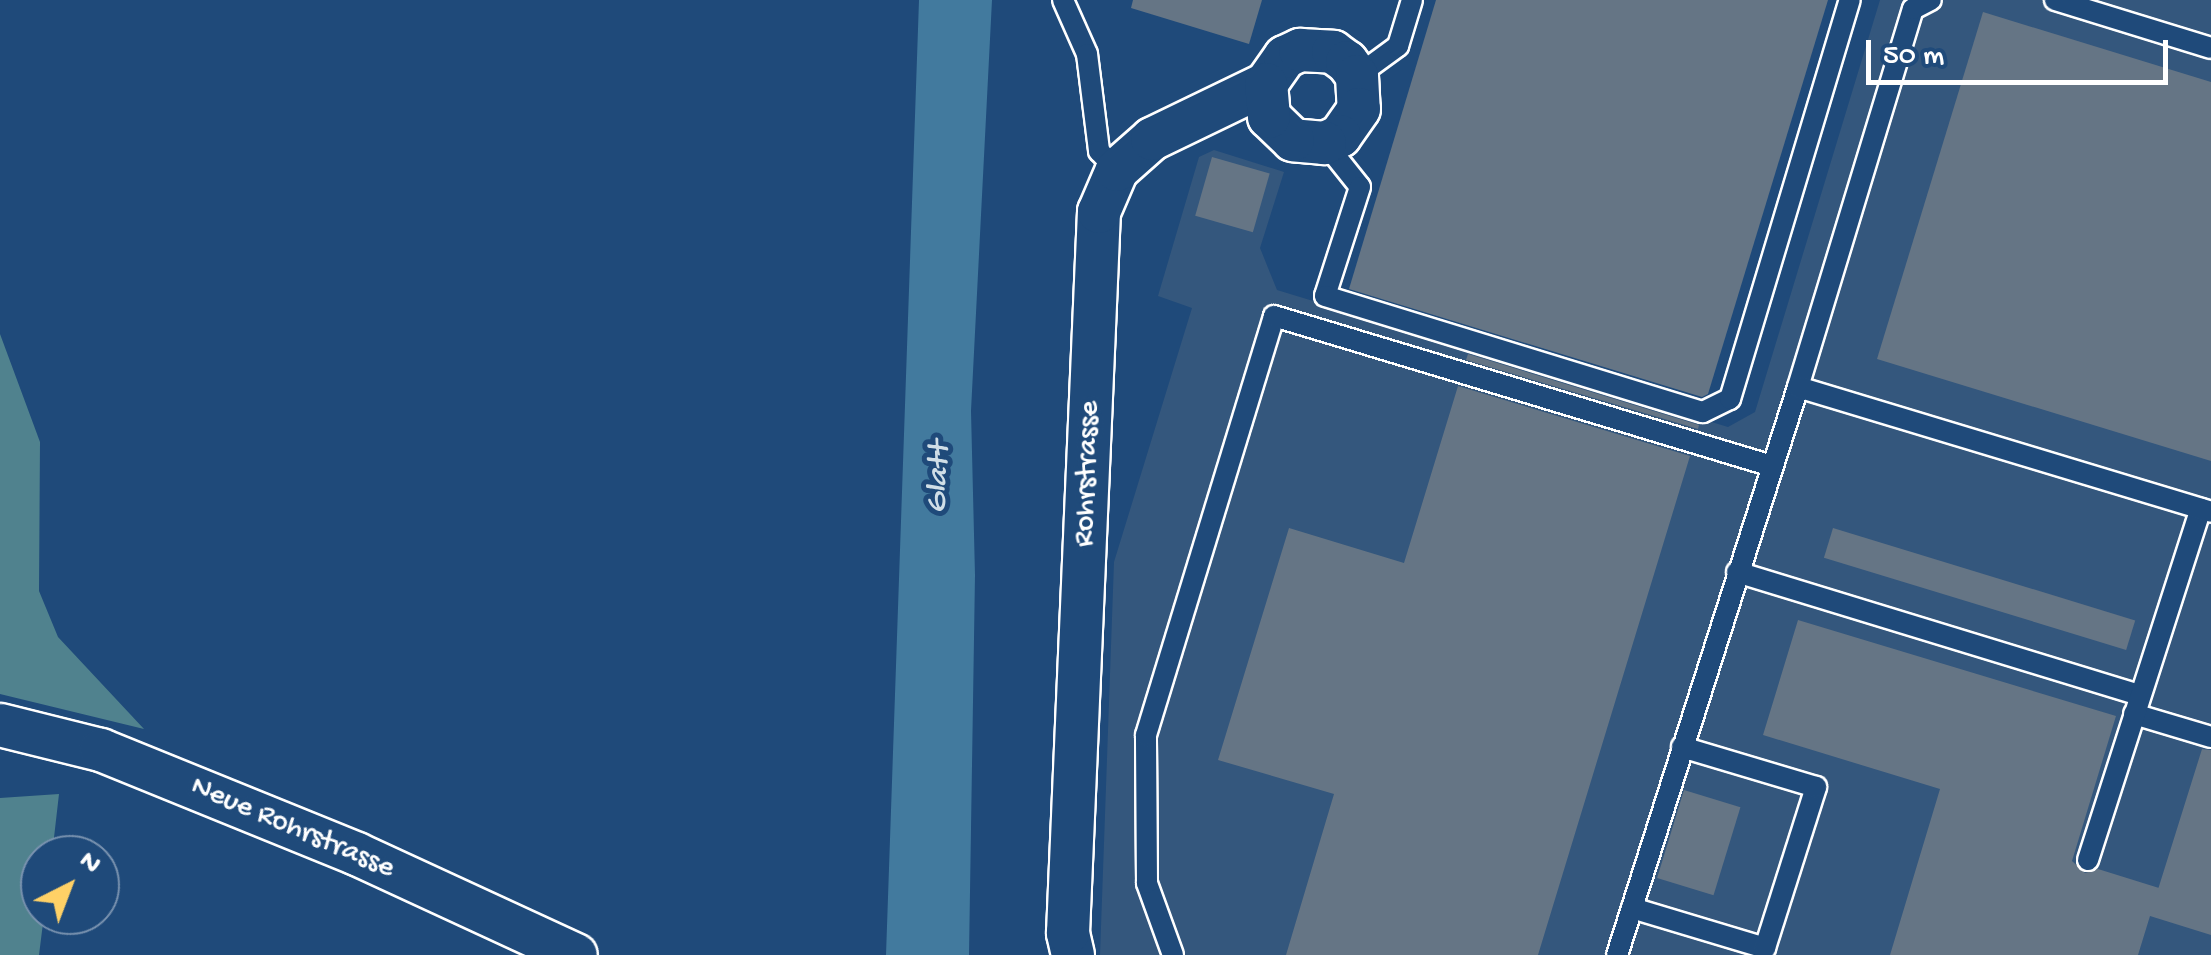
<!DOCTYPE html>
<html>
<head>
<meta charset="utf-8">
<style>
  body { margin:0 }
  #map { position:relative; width:2211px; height:955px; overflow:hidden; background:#1f4a7a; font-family:"Gochi Hand",sans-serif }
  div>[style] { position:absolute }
  .built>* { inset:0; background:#34577d }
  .green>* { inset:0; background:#50828e }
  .water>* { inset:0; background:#427a9e }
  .building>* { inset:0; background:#657585; transform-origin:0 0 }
  .roads { filter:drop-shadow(2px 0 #fff) drop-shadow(-2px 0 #fff) drop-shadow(0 2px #fff) drop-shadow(0 -2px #fff) }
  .lane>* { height:20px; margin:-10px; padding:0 10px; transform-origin:10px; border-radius:10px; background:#1f4a7a }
  .street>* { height:42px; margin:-21px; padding:0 21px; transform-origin:21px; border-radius:21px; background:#1f4a7a }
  span { translate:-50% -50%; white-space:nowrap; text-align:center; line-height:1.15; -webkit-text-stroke:10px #1f4a7a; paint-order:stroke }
  .street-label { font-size:30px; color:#fff }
  .water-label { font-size:32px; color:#d0dee7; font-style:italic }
  .north { position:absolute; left:20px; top:835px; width:100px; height:100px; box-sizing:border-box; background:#1f4a7a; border:2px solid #7992af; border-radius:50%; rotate:42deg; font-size:28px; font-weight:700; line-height:40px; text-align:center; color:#fff }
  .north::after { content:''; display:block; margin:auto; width:35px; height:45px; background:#ffd166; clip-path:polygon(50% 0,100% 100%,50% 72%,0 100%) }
  .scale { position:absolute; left:1866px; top:40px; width:302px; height:45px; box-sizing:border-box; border:5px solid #fff; border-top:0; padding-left:12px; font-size:30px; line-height:35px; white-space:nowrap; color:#fff; -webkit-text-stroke:8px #1f4a7a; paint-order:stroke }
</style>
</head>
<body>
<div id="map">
  <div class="built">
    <i style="clip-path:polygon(1880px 0,2211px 0,2211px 955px,1100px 955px,1114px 562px,1192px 308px,1158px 296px,1199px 157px,1214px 150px,1284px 172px,1260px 248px,1277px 290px,1728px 427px,1755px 412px)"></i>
  </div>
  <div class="green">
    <i style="clip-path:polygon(0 334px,40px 442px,39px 591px,58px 637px,144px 729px,0 694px)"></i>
    <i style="clip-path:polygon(59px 794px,52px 855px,40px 855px,40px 915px,44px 915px,39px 955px,0 955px,0 798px)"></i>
  </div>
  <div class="water">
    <i style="clip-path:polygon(919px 0,992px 0,971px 411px,975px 575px,969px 955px,886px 955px)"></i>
  </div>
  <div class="building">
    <i style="clip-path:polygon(1133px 0,1262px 0,1249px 44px,1131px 8px)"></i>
    <i style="clip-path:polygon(1436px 0,1828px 0,1708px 394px,1702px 397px,1349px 289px)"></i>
    <i style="clip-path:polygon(1983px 12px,2211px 82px,2211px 461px,1877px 359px)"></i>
    <i style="left:1212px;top:157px;width:60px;height:61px;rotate:16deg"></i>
    <i style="clip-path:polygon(1468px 354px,1699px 425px,1698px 429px,1466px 360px)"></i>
    <i style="clip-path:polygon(1458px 386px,1690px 456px,1538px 955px,1286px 955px,1334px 794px,1218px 760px,1289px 528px,1404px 563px)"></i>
    <i style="left:1833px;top:528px;width:316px;height:31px;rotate:17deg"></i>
    <i style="clip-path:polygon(1798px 620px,2116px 716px,2072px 861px,2085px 873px,2098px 869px,2159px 888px,2150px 915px,2202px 749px,2211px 750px,2211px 935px,2150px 916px,2138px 955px,1890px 955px,1940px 789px,1763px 735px)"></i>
    <i style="left:1684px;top:790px;width:59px;height:92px;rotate:17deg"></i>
  </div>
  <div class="roads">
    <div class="lane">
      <i style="left:1063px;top:0;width:59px;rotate:66deg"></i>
      <i style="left:1087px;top:54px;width:98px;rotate:82.9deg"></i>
      <i style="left:1099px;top:151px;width:26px;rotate:47deg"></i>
      <i style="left:2055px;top:0;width:163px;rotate:17.1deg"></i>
      <i style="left:1357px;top:76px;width:51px;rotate:-36.2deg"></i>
      <i style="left:1398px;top:46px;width:48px;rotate:-73.1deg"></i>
      <i style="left:1325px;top:143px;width:56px;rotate:51.5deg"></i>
      <i style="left:1360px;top:187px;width:114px;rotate:107.8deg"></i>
      <i style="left:1325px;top:296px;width:395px;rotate:17.1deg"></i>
      <i style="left:1703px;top:412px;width:30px;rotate:-26deg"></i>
      <i style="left:1730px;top:399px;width:417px;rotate:-73.3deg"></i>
      <i style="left:1798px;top:387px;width:395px;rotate:-73.1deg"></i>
      <i style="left:1913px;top:9px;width:20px;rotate:-27deg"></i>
      <i style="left:1737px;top:572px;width:421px;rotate:17deg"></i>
      <i style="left:2134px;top:714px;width:80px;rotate:16.6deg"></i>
      <i style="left:2088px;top:860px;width:369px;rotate:-72.2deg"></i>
      <i style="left:1632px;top:908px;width:139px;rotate:16.7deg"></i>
      <i style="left:1765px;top:948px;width:169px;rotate:-72.4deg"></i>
      <i style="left:1816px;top:787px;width:140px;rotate:-163.4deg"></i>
      <i style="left:1173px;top:955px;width:77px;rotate:-109.9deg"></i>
      <i style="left:1147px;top:883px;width:148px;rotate:-90.4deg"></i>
      <i style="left:1146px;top:735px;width:438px;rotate:-73deg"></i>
      <i style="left:1274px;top:316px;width:520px;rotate:16.76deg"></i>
      <i style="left:1617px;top:955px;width:596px;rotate:-72.32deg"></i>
      <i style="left:1798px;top:387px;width:432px;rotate:16.8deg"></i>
    </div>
    <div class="street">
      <i style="left:0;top:725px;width:104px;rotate:13.9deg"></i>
      <i style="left:101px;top:750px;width:276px;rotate:22.1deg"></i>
      <i style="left:357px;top:854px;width:241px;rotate:24.8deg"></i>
      <i style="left:1073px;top:955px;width:23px;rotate:-103deg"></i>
      <i style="left:1068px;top:933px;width:722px;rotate:-87.54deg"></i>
      <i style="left:1099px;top:212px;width:46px;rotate:-66.8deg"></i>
      <i style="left:1117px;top:170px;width:47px;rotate:-41.5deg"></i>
      <i style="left:1152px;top:139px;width:127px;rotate:-25.8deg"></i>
      <i style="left:1266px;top:84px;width:33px;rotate:-55deg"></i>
      <i style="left:1285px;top:57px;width:17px;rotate:-25deg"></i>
      <i style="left:1300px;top:50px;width:33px;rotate:3deg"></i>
      <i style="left:1333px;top:52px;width:17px;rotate:36deg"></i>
      <i style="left:1347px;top:62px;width:17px;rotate:54deg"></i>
      <i style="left:1357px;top:76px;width:33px;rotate:87deg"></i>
      <i style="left:1359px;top:109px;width:33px;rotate:125deg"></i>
      <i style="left:1340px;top:136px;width:17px;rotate:155deg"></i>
      <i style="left:1325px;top:143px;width:32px;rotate:-175deg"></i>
      <i style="left:1293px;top:140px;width:33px;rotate:-136deg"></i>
      <i style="left:1269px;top:117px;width:33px;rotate:-95deg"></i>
    </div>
  </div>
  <div class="street-label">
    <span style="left:1089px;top:474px;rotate:-88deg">Rohrstrasse</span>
    <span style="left:292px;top:829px;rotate:23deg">Neue Rohrstrasse</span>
  </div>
  <div class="water-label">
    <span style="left:940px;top:478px;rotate:-88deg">Glatt</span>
  </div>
  <div class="north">N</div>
  <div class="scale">50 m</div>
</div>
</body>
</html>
